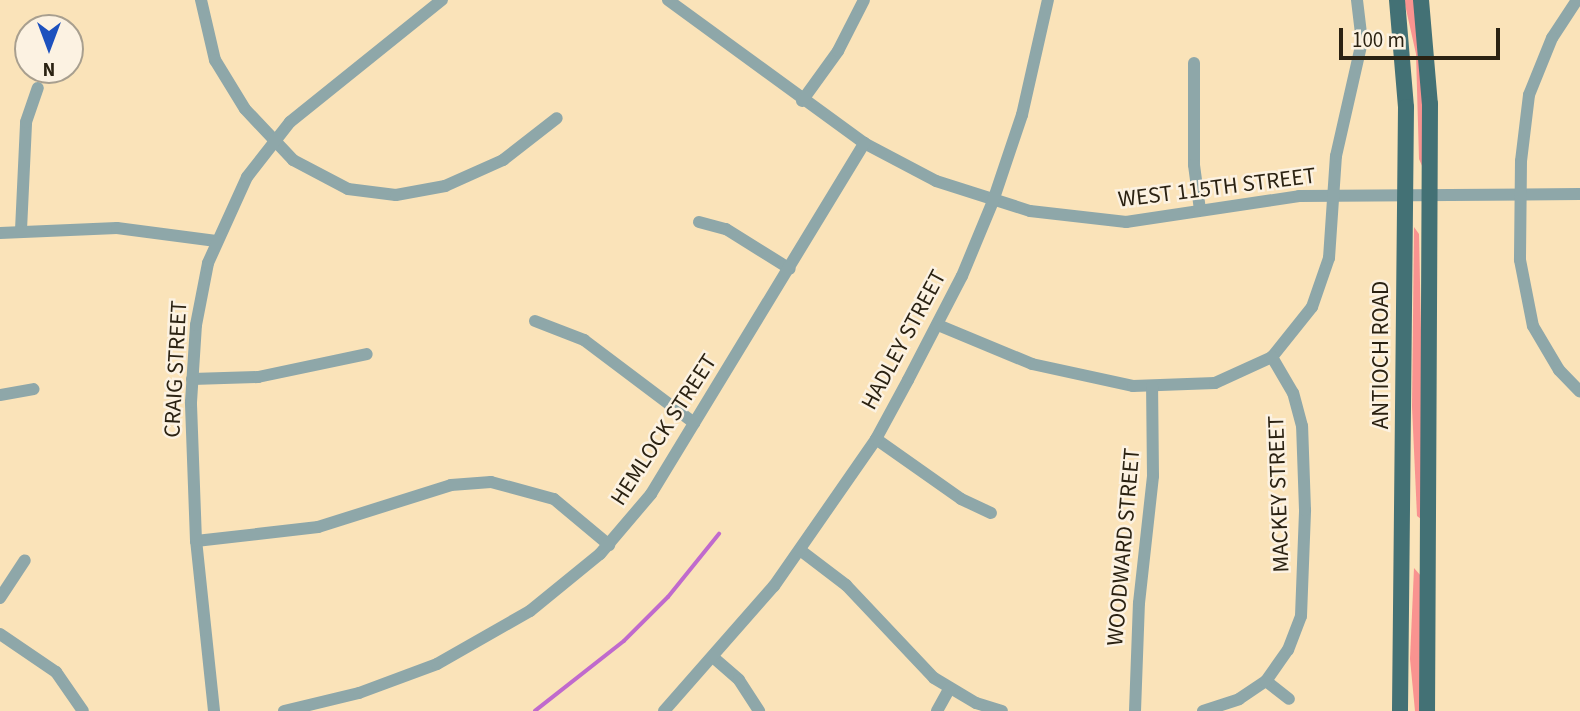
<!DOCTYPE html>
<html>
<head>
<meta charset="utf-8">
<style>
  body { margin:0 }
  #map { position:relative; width:1580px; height:711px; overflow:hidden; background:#fae3b9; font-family:"Source Sans 3",sans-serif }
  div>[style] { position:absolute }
  .green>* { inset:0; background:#f99390 }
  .stream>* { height:3.5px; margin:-1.75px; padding:0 1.75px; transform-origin:1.75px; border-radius:1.75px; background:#c06acd }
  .minor>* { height:12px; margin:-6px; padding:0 6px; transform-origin:6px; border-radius:6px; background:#8ea7a9 }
  .major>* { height:16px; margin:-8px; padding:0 8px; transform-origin:8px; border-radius:8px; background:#437175 }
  span { translate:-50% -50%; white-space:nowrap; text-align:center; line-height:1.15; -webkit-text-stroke:5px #fcf2e2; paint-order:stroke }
  .street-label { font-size:23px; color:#2b2212 }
  .north { position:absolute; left:14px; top:14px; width:70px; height:70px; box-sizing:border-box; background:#fcf2e2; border:2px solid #a89f8f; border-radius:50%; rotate:180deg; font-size:19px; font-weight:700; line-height:28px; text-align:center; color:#2b2212 }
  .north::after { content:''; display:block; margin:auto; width:24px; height:32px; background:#1d51be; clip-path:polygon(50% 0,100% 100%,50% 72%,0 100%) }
  .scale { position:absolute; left:1339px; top:28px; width:161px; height:32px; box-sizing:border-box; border:4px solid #2b2212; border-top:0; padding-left:9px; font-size:21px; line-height:24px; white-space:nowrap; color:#2b2212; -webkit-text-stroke:5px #fcf2e2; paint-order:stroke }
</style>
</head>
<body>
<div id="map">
  <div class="green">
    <i style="clip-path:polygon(1404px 0,1415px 0,1422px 60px,1423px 168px,1419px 159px,1416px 54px)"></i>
    <i style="clip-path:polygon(1414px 227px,1419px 234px,1422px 379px,1421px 519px,1417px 516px,1412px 407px)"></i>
    <i style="clip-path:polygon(1414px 568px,1421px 576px,1421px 711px,1415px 711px,1410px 659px)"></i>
  </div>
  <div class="stream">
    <i style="left:535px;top:711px;width:113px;rotate:-38.2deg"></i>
    <i style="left:624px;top:641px;width:62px;rotate:-45deg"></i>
    <i style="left:668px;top:597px;width:81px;rotate:-51deg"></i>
  </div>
  <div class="minor">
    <i style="left:201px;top:0;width:62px;rotate:76.9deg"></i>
    <i style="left:215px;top:60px;width:57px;rotate:58.5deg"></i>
    <i style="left:245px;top:109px;width:70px;rotate:46.7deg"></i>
    <i style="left:293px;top:160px;width:62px;rotate:27.8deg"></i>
    <i style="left:348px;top:189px;width:48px;rotate:7.1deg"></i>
    <i style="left:396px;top:195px;width:50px;rotate:-10.4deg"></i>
    <i style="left:445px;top:186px;width:64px;rotate:-24.1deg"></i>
    <i style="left:503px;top:160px;width:68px;rotate:-37.9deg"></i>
    <i style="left:668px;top:0;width:243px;rotate:36.1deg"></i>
    <i style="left:864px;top:143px;width:81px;rotate:27.8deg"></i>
    <i style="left:936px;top:181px;width:99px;rotate:17.7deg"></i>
    <i style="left:1030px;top:211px;width:97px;rotate:6.5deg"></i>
    <i style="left:1126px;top:222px;width:175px;rotate:-8.5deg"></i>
    <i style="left:1299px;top:196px;width:281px;rotate:-0.4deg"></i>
    <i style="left:1577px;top:0;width:45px;rotate:123.3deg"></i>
    <i style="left:1552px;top:38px;width:61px;rotate:112deg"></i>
    <i style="left:1529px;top:95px;width:66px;rotate:96.9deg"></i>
    <i style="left:1521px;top:161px;width:99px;rotate:90.6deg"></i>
    <i style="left:1520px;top:260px;width:67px;rotate:78.9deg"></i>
    <i style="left:1533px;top:326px;width:51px;rotate:59.4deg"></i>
    <i style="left:1559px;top:370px;width:30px;rotate:46deg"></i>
    <i style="left:1194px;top:63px;width:102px;rotate:90deg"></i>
    <i style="left:1194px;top:165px;width:45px;rotate:82.4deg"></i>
    <i style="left:802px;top:101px;width:62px;rotate:-54.2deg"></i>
    <i style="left:838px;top:51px;width:57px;rotate:-63deg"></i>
    <i style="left:699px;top:222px;width:28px;rotate:15deg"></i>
    <i style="left:726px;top:229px;width:75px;rotate:32deg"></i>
    <i style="left:21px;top:230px;width:108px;rotate:-87.3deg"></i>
    <i style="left:26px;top:122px;width:36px;rotate:-71deg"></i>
    <i style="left:0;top:233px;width:117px;rotate:-2.4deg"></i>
    <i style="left:117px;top:228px;width:100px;rotate:7.5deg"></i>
    <i style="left:535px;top:321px;width:53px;rotate:21.2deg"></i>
    <i style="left:584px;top:340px;width:138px;rotate:37deg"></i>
    <i style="left:938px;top:325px;width:102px;rotate:22.5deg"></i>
    <i style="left:1032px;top:364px;width:103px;rotate:12.3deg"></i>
    <i style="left:1133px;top:386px;width:82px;rotate:-2.1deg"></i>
    <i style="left:1215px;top:383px;width:63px;rotate:-24.5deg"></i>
    <i style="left:1272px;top:357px;width:64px;rotate:-51.3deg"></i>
    <i style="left:1312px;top:307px;width:52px;rotate:-70.9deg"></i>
    <i style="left:1329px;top:258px;width:102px;rotate:-86.1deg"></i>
    <i style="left:1336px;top:156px;width:117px;rotate:-77.2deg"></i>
    <i style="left:1362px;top:42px;width:42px;rotate:-96.8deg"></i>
    <i style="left:192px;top:379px;width:66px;rotate:-1.7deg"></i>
    <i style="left:258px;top:377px;width:111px;rotate:-11.9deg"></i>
    <i style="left:0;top:395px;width:34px;rotate:-10deg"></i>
    <i style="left:876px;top:439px;width:104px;rotate:35.2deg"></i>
    <i style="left:961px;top:499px;width:33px;rotate:25deg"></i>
    <i style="left:196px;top:541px;width:123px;rotate:-6.5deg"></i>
    <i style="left:318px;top:527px;width:139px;rotate:-17.5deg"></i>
    <i style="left:451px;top:485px;width:40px;rotate:-4.3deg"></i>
    <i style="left:491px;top:482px;width:65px;rotate:15.1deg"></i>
    <i style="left:554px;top:499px;width:72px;rotate:39.9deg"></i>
    <i style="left:800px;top:550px;width:58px;rotate:37.3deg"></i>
    <i style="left:846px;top:585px;width:128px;rotate:46.6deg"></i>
    <i style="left:934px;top:678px;width:49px;rotate:30.8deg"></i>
    <i style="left:976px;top:703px;width:27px;rotate:17deg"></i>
    <i style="left:0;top:598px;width:45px;rotate:-56.7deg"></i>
    <i style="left:0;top:634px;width:68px;rotate:34.2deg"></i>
    <i style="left:56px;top:672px;width:47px;rotate:55.3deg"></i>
    <i style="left:714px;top:658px;width:33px;rotate:41deg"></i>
    <i style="left:739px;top:680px;width:37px;rotate:57deg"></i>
    <i style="left:1266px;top:681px;width:29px;rotate:38deg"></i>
    <i style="left:214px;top:711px;width:171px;rotate:-96deg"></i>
    <i style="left:196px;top:541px;width:139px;rotate:-92.1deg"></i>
    <i style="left:191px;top:402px;width:77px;rotate:-86.3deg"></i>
    <i style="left:196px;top:325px;width:63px;rotate:-79deg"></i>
    <i style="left:208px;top:263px;width:94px;rotate:-65.6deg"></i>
    <i style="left:247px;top:177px;width:70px;rotate:-52deg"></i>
    <i style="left:290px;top:122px;width:195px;rotate:-38.8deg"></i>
    <i style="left:284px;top:711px;width:77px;rotate:-13.5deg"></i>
    <i style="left:359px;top:693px;width:83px;rotate:-20.4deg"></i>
    <i style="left:437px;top:664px;width:107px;rotate:-29.7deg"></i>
    <i style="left:530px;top:611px;width:90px;rotate:-39.2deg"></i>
    <i style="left:600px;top:554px;width:79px;rotate:-49.6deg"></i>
    <i style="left:651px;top:494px;width:411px;rotate:-58.7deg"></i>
    <i style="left:664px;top:711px;width:167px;rotate:-48.7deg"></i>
    <i style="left:774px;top:586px;width:179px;rotate:-55.2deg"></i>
    <i style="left:876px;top:439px;width:67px;rotate:-61.5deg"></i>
    <i style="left:908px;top:380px;width:117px;rotate:-62.6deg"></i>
    <i style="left:962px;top:276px;width:81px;rotate:-67.5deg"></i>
    <i style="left:993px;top:201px;width:91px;rotate:-71.4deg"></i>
    <i style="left:1022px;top:115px;width:118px;rotate:-77.3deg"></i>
    <i style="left:937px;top:711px;width:26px;rotate:-61deg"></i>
    <i style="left:1135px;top:711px;width:108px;rotate:-87.9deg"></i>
    <i style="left:1139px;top:603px;width:128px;rotate:-83.7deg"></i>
    <i style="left:1153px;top:476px;width:90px;rotate:-90.6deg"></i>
    <i style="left:1203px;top:711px;width:38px;rotate:-18deg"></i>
    <i style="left:1239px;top:699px;width:32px;rotate:-34deg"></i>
    <i style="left:1266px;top:681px;width:38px;rotate:-55deg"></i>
    <i style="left:1288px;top:650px;width:36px;rotate:-69deg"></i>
    <i style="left:1301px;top:616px;width:106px;rotate:-87.8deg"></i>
    <i style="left:1305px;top:510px;width:84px;rotate:-92deg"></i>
    <i style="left:1302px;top:426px;width:34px;rotate:-105deg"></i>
    <i style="left:1293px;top:393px;width:42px;rotate:-120.3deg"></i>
  </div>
  <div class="major">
    <i style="left:1397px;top:0;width:107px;rotate:85.2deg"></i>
    <i style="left:1406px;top:107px;width:604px;rotate:90.57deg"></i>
    <i style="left:1421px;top:0;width:104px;rotate:85.1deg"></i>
    <i style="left:1430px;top:104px;width:607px;rotate:90.28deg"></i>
  </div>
  <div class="street-label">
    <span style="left:1217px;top:188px;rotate:-7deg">WEST 115TH STREET</span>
    <span style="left:904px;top:340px;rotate:-62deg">HADLEY STREET</span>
    <span style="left:1381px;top:355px;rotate:-90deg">ANTIOCH ROAD</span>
    <span style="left:176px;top:369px;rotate:-87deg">CRAIG STREET</span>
    <span style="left:664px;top:430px;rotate:-57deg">HEMLOCK STREET</span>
    <span style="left:1279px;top:494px;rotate:-92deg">MACKEY STREET</span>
    <span style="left:1124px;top:547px;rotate:-85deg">WOODWARD STREET</span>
  </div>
  <div class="north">N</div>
  <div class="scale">100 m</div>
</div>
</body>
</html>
